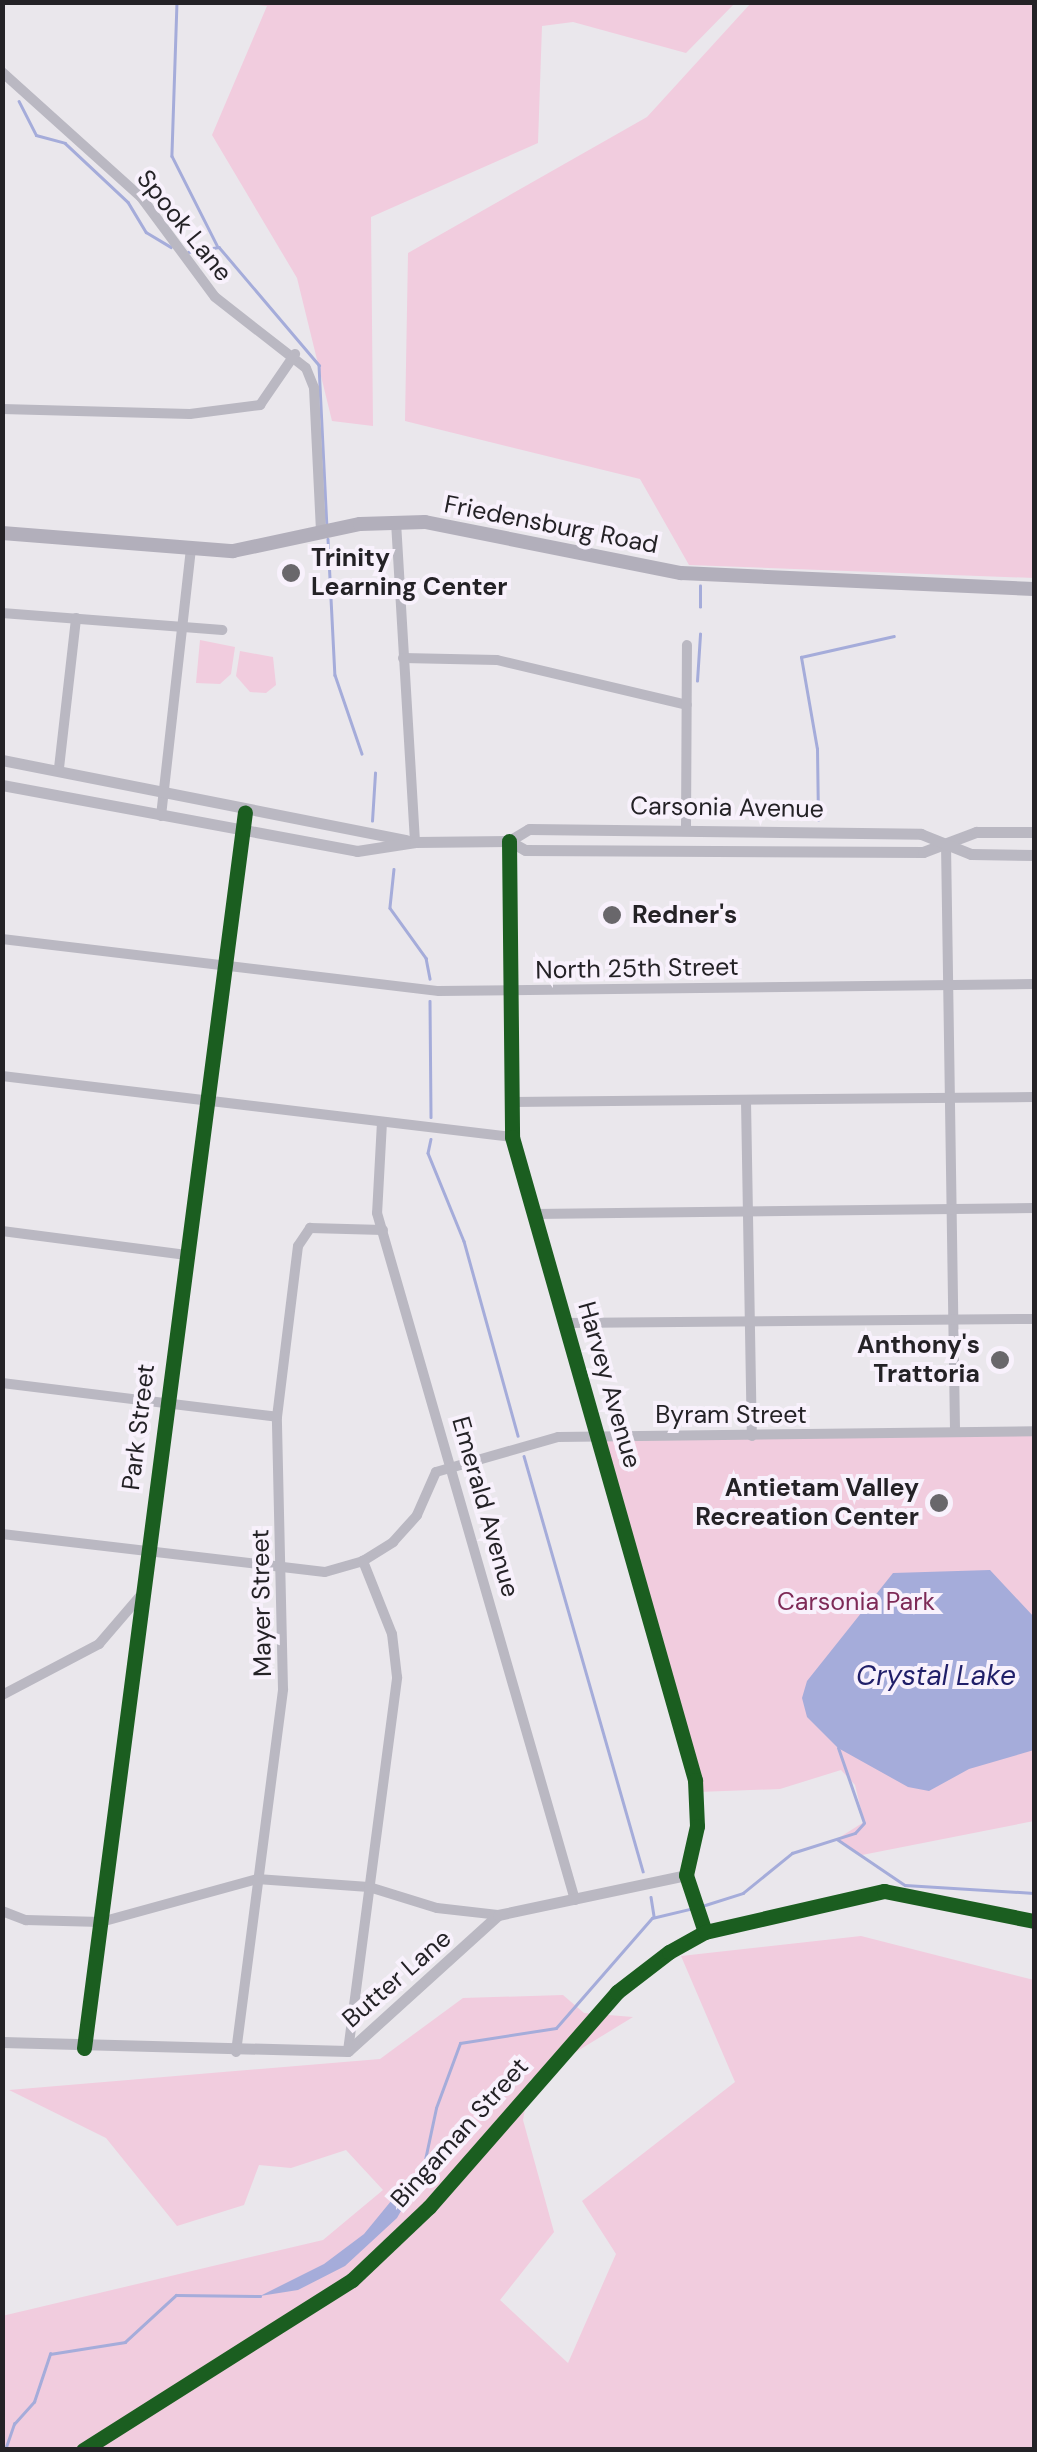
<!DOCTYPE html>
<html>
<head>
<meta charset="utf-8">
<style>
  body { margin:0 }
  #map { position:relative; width:1037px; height:2452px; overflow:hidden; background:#eae7ec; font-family:"DM Sans",sans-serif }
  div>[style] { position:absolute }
  .green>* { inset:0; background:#f1ccde }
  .water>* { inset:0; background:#a5acda }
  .stream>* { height:2.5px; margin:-1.25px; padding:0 1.25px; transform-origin:1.25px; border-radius:1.25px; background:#a5acda }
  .minor>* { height:10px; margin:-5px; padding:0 5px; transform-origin:5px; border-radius:5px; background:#bab8c2 }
  .tertiary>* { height:11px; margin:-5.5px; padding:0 5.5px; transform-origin:5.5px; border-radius:5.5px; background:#bab8c2 }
  .secondary>* { height:14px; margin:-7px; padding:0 7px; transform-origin:7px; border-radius:7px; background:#b2afbb }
  .cycleway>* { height:15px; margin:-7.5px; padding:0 7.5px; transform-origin:7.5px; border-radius:7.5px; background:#1b5e20 }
  .dots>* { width:28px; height:28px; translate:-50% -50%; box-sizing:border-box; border:5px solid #f8f1fc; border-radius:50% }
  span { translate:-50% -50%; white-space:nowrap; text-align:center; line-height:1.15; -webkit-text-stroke:8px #f8f1fc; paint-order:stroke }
  .street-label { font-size:25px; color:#242226 }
  .poi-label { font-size:25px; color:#242226; font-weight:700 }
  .left { translate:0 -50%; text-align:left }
  .right { translate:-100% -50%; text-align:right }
  .park-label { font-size:25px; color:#7e2a57 }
  .water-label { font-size:28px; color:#201f69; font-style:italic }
  .frame { position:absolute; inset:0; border:5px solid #242226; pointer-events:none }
</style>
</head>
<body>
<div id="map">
  <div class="green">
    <i style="clip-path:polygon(241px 3px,735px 3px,686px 53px,573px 22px,542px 26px,538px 143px,371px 217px,373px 426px,332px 421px,297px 278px,212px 135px,267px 6px)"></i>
    <i style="clip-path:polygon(751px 3px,1034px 3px,1034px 578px,689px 565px,640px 479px,405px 421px,408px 253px,647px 117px)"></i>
    <i style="clip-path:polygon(200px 640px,235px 647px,231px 674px,220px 684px,196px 683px)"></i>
    <i style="clip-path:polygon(240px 651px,273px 657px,276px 685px,266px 693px,250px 692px,236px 676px)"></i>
    <i style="clip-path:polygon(1034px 1431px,1034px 1821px,862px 1855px,837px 1839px,864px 1822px,855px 1785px,841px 1770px,780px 1789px,698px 1792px,596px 1435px)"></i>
    <i style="clip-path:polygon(861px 1936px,1034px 1980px,1034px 2449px,3px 2449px,2px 2316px,323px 2240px,383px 2190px,346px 2150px,291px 2168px,259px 2165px,244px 2205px,177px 2226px,106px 2138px,9px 2090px,380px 2059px,463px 1998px,563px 1995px,584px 2013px,633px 2017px,530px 2080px,523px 2120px,554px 2232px,500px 2300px,568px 2363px,616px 2254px,582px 2201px,735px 2082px,681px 1956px)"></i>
  </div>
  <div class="water">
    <i style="clip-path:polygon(990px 1570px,1034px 1617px,1034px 1750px,969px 1769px,929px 1791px,908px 1787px,838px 1748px,807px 1717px,802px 1698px,807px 1681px,893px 1573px)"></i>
    <i style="clip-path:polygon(421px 2176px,397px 2218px,345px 2266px,298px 2290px,260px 2296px,324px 2264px,364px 2234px,405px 2184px)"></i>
  </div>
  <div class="stream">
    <i style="left:177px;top:2px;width:154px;rotate:91.9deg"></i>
    <i style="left:172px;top:156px;width:100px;rotate:63.2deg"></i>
    <i style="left:19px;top:101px;width:38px;rotate:63deg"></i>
    <i style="left:36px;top:135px;width:30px;rotate:15deg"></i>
    <i style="left:65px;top:143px;width:86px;rotate:43.1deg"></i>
    <i style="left:128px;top:202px;width:35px;rotate:59deg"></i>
    <i style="left:146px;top:232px;width:29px;rotate:31deg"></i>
    <i style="left:188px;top:252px;width:31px;rotate:-9deg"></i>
    <i style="left:219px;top:247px;width:155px;rotate:49.7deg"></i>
    <i style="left:319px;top:365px;width:161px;rotate:87.2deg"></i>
    <i style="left:328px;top:539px;width:136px;rotate:87.1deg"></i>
    <i style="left:335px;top:675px;width:83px;rotate:71.1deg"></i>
    <i style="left:700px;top:607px;width:21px;rotate:-90deg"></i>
    <i style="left:697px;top:681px;width:47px;rotate:-86.3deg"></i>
    <i style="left:818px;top:820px;width:71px;rotate:-90.8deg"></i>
    <i style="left:817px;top:749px;width:93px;rotate:-99.9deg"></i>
    <i style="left:801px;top:657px;width:95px;rotate:-12.7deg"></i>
    <i style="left:372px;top:821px;width:48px;rotate:-86.4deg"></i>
    <i style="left:394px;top:869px;width:39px;rotate:96deg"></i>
    <i style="left:390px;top:908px;width:62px;rotate:54.2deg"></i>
    <i style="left:426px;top:958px;width:21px;rotate:79deg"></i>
    <i style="left:430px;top:1001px;width:116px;rotate:89.5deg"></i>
    <i style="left:431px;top:1139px;width:14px;rotate:102deg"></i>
    <i style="left:428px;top:1153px;width:95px;rotate:67.8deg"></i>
    <i style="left:464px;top:1241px;width:202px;rotate:74.5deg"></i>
    <i style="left:524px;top:1456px;width:432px;rotate:74deg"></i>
    <i style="left:837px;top:1839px;width:82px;rotate:34.1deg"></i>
    <i style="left:905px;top:1885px;width:129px;rotate:3.5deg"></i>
    <i style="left:651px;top:1897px;width:19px;rotate:81deg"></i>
    <i style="left:702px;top:1906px;width:43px;rotate:-17.6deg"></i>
    <i style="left:743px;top:1893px;width:63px;rotate:-39.2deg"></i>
    <i style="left:792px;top:1853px;width:66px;rotate:-17.6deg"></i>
    <i style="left:855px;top:1833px;width:13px;rotate:-48deg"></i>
    <i style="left:864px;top:1823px;width:79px;rotate:-109.1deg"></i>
    <i style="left:422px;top:2174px;width:67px;rotate:-78deg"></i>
    <i style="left:436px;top:2108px;width:69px;rotate:-69.7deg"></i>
    <i style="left:460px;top:2043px;width:97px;rotate:-8.9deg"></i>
    <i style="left:556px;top:2028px;width:146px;rotate:-48.9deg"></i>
    <i style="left:652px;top:1918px;width:43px;rotate:-13.4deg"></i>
    <i style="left:2px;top:2408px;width:31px;rotate:90deg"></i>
    <i style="left:5px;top:2450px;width:28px;rotate:-71deg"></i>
    <i style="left:14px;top:2424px;width:30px;rotate:-48deg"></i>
    <i style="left:34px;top:2402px;width:51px;rotate:-71.6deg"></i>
    <i style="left:50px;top:2354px;width:76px;rotate:-9.1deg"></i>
    <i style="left:125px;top:2342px;width:69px;rotate:-42.7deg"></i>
    <i style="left:176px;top:2295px;width:84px;rotate:0.7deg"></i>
  </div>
  <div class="minor">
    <i style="left:2px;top:72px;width:187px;rotate:42deg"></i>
    <i style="left:141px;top:197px;width:124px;rotate:53.5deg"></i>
    <i style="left:215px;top:297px;width:115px;rotate:38deg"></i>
    <i style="left:306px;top:368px;width:22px;rotate:68deg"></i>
    <i style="left:314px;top:388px;width:143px;rotate:87.2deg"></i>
    <i style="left:2px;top:409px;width:188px;rotate:1.5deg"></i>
    <i style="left:190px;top:414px;width:71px;rotate:-7.3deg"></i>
    <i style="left:260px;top:405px;width:62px;rotate:-55.5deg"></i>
    <i style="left:396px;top:522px;width:321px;rotate:86.6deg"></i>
    <i style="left:2px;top:613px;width:221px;rotate:4.4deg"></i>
    <i style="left:403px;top:658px;width:94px;rotate:1.2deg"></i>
    <i style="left:497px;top:660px;width:195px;rotate:13.3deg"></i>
    <i style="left:59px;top:768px;width:151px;rotate:-83.5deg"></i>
    <i style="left:161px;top:816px;width:269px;rotate:-83.6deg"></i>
    <i style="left:686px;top:829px;width:184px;rotate:-89.7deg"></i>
    <i style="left:946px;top:844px;width:588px;rotate:89.12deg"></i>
    <i style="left:2px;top:939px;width:440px;rotate:6.8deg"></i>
    <i style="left:439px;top:991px;width:595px;rotate:-0.67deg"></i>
    <i style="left:2px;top:1076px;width:514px;rotate:6.82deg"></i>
    <i style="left:746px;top:1101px;width:335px;rotate:89deg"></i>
    <i style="left:512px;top:1102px;width:522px;rotate:-0.55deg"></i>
    <i style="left:382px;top:1122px;width:91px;rotate:93.1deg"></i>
    <i style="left:377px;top:1213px;width:715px;rotate:73.92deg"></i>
    <i style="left:534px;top:1214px;width:500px;rotate:-0.69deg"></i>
    <i style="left:2px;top:1231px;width:186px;rotate:7.4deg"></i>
    <i style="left:565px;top:1323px;width:469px;rotate:-0.5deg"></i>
    <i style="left:2px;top:1383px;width:277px;rotate:7deg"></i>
    <i style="left:2px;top:1534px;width:325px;rotate:6.7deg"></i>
    <i style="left:325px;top:1572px;width:40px;rotate:-16deg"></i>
    <i style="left:363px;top:1561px;width:36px;rotate:-32deg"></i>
    <i style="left:393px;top:1542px;width:36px;rotate:-48deg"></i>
    <i style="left:417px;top:1515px;width:47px;rotate:-66.2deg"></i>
    <i style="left:436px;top:1472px;width:127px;rotate:-16deg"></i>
    <i style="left:558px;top:1437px;width:476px;rotate:-0.7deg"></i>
    <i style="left:2px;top:1695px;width:110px;rotate:-27.7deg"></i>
    <i style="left:99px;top:1644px;width:65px;rotate:-49.4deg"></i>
    <i style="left:2px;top:1911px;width:26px;rotate:21deg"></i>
    <i style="left:26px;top:1920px;width:75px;rotate:1.5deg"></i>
    <i style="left:101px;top:1922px;width:162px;rotate:-15.4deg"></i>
    <i style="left:257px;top:1879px;width:112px;rotate:4.1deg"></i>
    <i style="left:369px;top:1887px;width:71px;rotate:17.2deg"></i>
    <i style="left:437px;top:1908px;width:61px;rotate:6.5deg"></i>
    <i style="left:84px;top:2048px;width:1246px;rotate:-82.58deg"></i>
    <i style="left:348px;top:2051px;width:377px;rotate:-82.5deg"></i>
    <i style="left:397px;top:1677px;width:43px;rotate:-96.6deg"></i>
    <i style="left:392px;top:1634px;width:79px;rotate:-111.7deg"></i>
    <i style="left:236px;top:2052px;width:366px;rotate:-82.6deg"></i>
    <i style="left:283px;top:1689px;width:272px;rotate:-91.3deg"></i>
    <i style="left:277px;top:1417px;width:172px;rotate:-83deg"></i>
    <i style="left:298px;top:1246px;width:22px;rotate:-56deg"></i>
    <i style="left:310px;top:1228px;width:73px;rotate:1.6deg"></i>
  </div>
  <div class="tertiary">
    <i style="left:2px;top:760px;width:412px;rotate:11.2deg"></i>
    <i style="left:2px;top:785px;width:361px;rotate:10.5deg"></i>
    <i style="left:357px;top:851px;width:59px;rotate:-8.8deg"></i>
    <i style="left:415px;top:842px;width:94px;rotate:-0.6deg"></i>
    <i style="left:509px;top:841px;width:18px;rotate:29deg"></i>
    <i style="left:525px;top:850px;width:398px;rotate:0.3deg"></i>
    <i style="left:923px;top:852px;width:57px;rotate:-20.7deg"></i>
    <i style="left:976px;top:832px;width:58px"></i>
    <i style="left:509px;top:841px;width:296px;rotate:89.4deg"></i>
    <i style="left:512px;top:1137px;width:669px;rotate:74.11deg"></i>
    <i style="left:695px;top:1780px;width:46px;rotate:87.5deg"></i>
    <i style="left:697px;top:1826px;width:50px;rotate:102.7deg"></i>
    <i style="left:686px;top:1875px;width:60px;rotate:71.6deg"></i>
    <i style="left:509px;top:841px;width:23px;rotate:-31deg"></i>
    <i style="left:529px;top:829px;width:392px;rotate:0.7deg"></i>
    <i style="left:921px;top:834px;width:54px;rotate:21.8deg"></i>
    <i style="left:971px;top:854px;width:63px;rotate:0.9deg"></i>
    <i style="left:2px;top:2042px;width:346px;rotate:1.5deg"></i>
    <i style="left:348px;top:2051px;width:202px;rotate:-42.2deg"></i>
    <i style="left:498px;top:1915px;width:192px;rotate:-12deg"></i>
    <i style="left:83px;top:2450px;width:318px;rotate:-32.3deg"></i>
    <i style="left:352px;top:2280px;width:106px;rotate:-43.5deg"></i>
    <i style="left:429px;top:2207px;width:286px;rotate:-48.8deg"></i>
    <i style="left:617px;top:1992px;width:66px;rotate:-37.6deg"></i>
    <i style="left:669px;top:1952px;width:41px;rotate:-29.1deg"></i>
    <i style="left:705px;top:1932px;width:184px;rotate:-12.9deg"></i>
    <i style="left:884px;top:1891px;width:153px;rotate:11.3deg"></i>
  </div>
  <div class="secondary">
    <i style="left:2px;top:533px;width:232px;rotate:4.5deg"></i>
    <i style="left:233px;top:551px;width:130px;rotate:-12deg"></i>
    <i style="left:360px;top:524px;width:65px;rotate:-1.8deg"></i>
    <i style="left:425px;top:522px;width:261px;rotate:11.3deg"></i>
    <i style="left:681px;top:573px;width:353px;rotate:2.6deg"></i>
  </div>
  <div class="cycleway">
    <i style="left:509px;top:841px;width:296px;rotate:89.4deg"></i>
    <i style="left:512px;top:1137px;width:669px;rotate:74.11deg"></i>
    <i style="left:695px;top:1780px;width:46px;rotate:87.5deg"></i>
    <i style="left:697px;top:1826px;width:50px;rotate:102.7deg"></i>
    <i style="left:686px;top:1875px;width:60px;rotate:71.6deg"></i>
    <i style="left:84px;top:2048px;width:1246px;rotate:-82.58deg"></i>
    <i style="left:83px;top:2450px;width:318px;rotate:-32.3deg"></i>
    <i style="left:352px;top:2280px;width:106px;rotate:-43.5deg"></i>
    <i style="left:429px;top:2207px;width:286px;rotate:-48.8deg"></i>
    <i style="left:617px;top:1992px;width:66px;rotate:-37.6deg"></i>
    <i style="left:669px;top:1952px;width:41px;rotate:-29.1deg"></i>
    <i style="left:705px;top:1932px;width:184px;rotate:-12.9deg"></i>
    <i style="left:884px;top:1891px;width:153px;rotate:11.3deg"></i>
  </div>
  <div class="dots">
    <i style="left:291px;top:573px;background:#69676b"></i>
    <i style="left:612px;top:915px;background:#69676b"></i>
    <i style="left:1000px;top:1360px;background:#69676b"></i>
    <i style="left:939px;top:1503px;background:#69676b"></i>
  </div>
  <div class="street-label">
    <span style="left:184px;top:226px;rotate:51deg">Spook Lane</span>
    <span style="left:551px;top:525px;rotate:11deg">Friedensburg Road</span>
    <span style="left:727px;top:808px;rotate:1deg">Carsonia Avenue</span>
    <span style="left:637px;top:969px;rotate:-1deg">North 25th Street</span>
    <span style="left:609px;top:1385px;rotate:74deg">Harvey Avenue</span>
    <span style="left:731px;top:1415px">Byram Street</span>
    <span style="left:139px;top:1427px;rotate:-83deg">Park Street</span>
    <span style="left:485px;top:1507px;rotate:74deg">Emerald Avenue</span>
    <span style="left:262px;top:1603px;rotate:-91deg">Mayer Street</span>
    <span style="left:397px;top:1979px;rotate:-41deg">Butter Lane</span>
    <span style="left:460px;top:2133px;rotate:-48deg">Bingaman Street</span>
  </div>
  <div class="poi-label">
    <span class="left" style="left:311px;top:573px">Trinity<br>Learning Center</span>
    <span class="left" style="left:632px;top:915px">Redner's</span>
    <span class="right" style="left:980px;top:1360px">Anthony's<br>Trattoria</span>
    <span class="right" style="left:919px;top:1503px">Antietam Valley<br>Recreation Center</span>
  </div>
  <div class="park-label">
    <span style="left:856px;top:1602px">Carsonia Park</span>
  </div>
  <div class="water-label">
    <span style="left:936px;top:1676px">Crystal Lake</span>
  </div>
  <div class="frame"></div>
</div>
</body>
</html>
